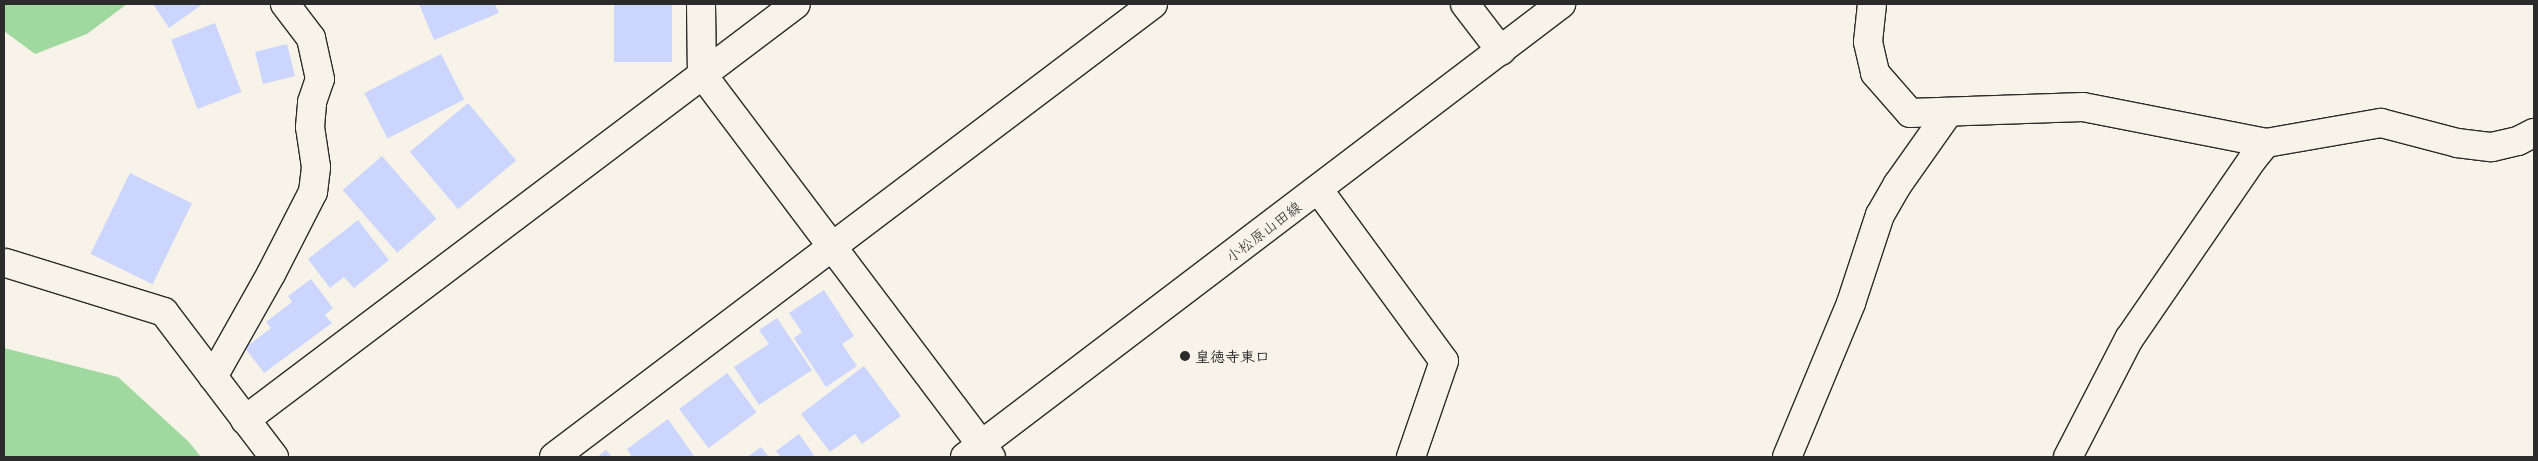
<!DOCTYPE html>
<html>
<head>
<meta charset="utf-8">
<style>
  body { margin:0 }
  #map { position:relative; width:2538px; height:461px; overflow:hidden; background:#f7f3e8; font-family:"Playpen Sans","Klee One",sans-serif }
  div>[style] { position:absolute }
  .green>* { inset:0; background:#a0d99f }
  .building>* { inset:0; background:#cbd5fd; transform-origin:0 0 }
  .roads { filter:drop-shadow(1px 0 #2b2b2b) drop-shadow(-1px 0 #2b2b2b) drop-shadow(0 1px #2b2b2b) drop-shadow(0 -1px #2b2b2b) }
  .street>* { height:28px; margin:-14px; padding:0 14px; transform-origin:14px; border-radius:14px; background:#f7f3e8 }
  .secondary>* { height:28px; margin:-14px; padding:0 14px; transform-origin:14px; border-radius:14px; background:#f7f3e8 }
  .dots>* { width:14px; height:14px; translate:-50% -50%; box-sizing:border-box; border:2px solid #f7f3e8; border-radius:50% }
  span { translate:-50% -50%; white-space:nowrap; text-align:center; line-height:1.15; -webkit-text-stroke:5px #f7f3e8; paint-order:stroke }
  .street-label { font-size:15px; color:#2b2b2b }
  .poi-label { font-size:15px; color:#2b2b2b; font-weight:700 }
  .left { translate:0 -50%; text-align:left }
  .frame { position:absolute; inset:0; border:5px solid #2b2b2b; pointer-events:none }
</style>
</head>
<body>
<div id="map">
  <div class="green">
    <i style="clip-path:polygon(4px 4px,127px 4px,87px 34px,35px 54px,4px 31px)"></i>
    <i style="clip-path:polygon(4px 348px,118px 377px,189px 442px,201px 457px,4px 457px)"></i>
  </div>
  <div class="building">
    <i style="clip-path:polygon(153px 4px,203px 4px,169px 28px)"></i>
    <i style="clip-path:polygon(419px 4px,495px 4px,499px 13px,434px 40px)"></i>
    <i style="left:614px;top:4px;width:58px;height:58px"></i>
    <i style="left:215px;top:23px;width:74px;height:47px;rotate:69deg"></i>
    <i style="left:287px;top:44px;width:33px;height:33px;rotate:76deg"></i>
    <i style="left:441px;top:54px;width:51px;height:86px;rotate:63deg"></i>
    <i style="left:468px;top:103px;width:75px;height:76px;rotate:50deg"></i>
    <i style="left:382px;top:156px;width:83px;height:52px;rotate:49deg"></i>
    <i style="left:130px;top:173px;width:69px;height:90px;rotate:26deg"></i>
    <i style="clip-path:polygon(358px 220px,389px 260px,354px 288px,344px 277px,330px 288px,308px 259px)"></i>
    <i style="clip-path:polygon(311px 279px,333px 308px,325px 315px,332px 323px,264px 373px,245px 348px,271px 328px,266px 322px,292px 302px,288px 296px)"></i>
    <i style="clip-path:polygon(824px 290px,854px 336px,842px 344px,857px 366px,826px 387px,794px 338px,802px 332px,789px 313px)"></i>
    <i style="clip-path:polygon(777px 318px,812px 370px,759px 405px,734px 367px,769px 344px,759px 330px)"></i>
    <i style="clip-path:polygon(864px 366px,901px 416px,862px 444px,855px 434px,830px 452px,801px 414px)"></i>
    <i style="left:727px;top:373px;width:49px;height:60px;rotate:53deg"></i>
    <i style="clip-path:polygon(668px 419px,694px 456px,632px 457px,627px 449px)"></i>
    <i style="clip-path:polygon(799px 434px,814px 455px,811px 457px,781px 457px,776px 451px)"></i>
    <i style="clip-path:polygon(761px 447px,769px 457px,747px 457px)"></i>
    <i style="clip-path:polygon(606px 450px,612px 457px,597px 457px)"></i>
  </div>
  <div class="roads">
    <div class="street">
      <i style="left:701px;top:4px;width:70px;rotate:89.2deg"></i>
      <i style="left:702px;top:74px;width:480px;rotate:53deg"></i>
      <i style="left:1465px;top:4px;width:59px;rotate:52.5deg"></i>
      <i style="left:1872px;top:4px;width:38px;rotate:96deg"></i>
      <i style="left:1868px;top:42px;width:32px;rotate:77deg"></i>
      <i style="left:1875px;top:73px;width:53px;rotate:48.8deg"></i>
      <i style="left:1910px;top:113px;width:173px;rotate:-2deg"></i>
      <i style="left:2083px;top:107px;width:187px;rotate:11.1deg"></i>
      <i style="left:1318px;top:189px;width:213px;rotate:53.8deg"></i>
      <i style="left:1444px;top:361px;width:102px;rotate:109deg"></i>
      <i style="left:6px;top:263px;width:165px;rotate:17.2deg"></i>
      <i style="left:164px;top:312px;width:182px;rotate:52.8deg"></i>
      <i style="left:213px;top:377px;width:118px;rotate:-60.6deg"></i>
      <i style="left:271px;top:274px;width:92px;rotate:-62.9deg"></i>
      <i style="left:313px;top:192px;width:25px;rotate:-83deg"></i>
      <i style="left:316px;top:167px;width:40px;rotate:-98.5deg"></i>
      <i style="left:310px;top:127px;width:25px;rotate:-85deg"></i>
      <i style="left:312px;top:102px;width:24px;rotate:-71deg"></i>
      <i style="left:320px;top:79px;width:42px;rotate:-102.4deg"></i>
      <i style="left:311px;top:38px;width:43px;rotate:-127.4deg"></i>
      <i style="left:245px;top:420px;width:690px;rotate:-37.05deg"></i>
      <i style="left:554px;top:457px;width:751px;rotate:-37.1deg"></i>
      <i style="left:1787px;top:457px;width:167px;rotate:-67.4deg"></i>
      <i style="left:1851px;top:303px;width:93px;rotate:-71.8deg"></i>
      <i style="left:1880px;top:215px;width:36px;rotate:-60deg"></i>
      <i style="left:1898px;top:184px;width:87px;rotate:-54.8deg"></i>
      <i style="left:2068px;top:457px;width:133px;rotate:-62.7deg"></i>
      <i style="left:2129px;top:339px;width:217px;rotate:-55.5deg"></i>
      <i style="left:2252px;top:160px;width:22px;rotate:-51deg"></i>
      <i style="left:2266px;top:143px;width:117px;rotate:-9.9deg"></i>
      <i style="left:2381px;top:123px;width:79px;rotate:14.7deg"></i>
      <i style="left:2457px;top:143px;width:35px;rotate:7deg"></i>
      <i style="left:2492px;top:147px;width:27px;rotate:-13deg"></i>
      <i style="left:2518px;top:141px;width:18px;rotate:-27deg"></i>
    </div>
    <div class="secondary">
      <i style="left:965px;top:457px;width:749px;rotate:-37.24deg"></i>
    </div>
  </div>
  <div class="dots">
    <i style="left:1185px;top:356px;background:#2b2b2b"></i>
  </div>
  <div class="street-label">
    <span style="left:1263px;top:231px;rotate:-37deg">小松原山田線</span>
  </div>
  <div class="poi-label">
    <span class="left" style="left:1195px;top:356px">皇徳寺東口</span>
  </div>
  <div class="frame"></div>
</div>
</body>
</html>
